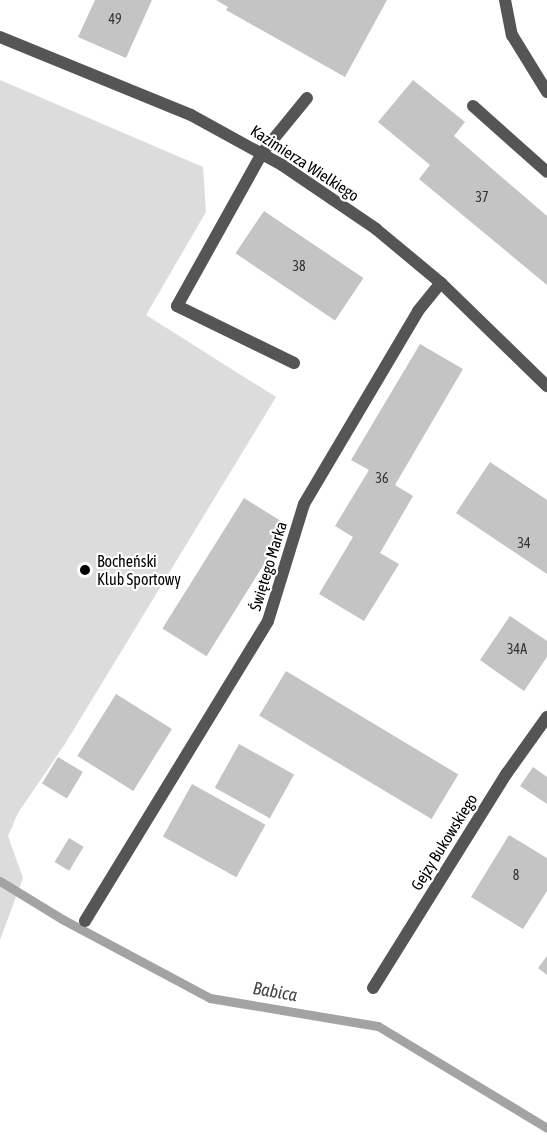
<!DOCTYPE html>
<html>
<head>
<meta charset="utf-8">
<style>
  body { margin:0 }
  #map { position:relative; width:547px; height:1140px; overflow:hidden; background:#fff; font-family:"Asap Condensed",sans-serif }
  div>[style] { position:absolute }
  .green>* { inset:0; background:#dcdcdc }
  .stream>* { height:9px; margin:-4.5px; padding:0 4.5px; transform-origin:4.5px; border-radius:4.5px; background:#a3a3a3 }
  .building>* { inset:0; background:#c4c4c4; transform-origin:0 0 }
  .service>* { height:12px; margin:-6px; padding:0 6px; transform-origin:6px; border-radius:6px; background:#555 }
  .minor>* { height:12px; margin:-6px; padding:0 6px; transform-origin:6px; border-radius:6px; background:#555 }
  .tertiary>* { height:12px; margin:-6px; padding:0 6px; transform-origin:6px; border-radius:6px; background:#555 }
  .dots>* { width:16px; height:16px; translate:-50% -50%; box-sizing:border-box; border:3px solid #fff; border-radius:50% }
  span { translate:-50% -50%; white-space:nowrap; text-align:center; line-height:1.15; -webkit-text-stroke:4.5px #fff; paint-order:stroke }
  .number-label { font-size:14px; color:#313131 }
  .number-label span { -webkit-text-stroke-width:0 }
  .street-label { font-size:16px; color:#000 }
  .poi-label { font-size:16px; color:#000 }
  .left { translate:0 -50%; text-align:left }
  .water-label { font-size:18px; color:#444; font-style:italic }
</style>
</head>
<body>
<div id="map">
  <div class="green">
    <i style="clip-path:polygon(0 80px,203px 167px,206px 212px,146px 315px,276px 397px,65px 744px,18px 813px,8px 836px,23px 878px,0 940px)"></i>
  </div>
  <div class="stream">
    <i style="left:0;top:881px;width:73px;rotate:31.5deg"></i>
    <i style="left:62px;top:919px;width:168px;rotate:28.1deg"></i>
    <i style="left:210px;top:998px;width:170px;rotate:9.5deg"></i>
    <i style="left:378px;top:1026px;width:197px;rotate:31.1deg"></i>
  </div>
  <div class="building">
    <i style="clip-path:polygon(95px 0,152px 0,126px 58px,78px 37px)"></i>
    <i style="clip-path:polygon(216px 0,387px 0,345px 77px,226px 10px,228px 7px)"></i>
    <i style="clip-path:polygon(413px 80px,465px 122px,454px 136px,547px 216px,547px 285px,419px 179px,430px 165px,378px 122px)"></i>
    <i style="left:264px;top:211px;width:120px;height:51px;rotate:34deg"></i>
    <i style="clip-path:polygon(420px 344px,463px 369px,395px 485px,413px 496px,380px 553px,399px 564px,364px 621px,319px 594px,353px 537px,335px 526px,369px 470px,351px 460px)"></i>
    <i style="clip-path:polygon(490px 462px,547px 500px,547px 574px,456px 513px)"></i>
    <i style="left:244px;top:498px;width:52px;height:154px;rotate:32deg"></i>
    <i style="clip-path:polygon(510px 616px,547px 641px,547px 657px,524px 691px,480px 660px)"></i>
    <i style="left:286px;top:671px;width:201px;height:52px;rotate:31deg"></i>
    <i style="left:116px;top:694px;width:66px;height:73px;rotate:32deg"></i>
    <i style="left:239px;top:744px;width:63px;height:50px;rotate:29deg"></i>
    <i style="left:58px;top:757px;width:29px;height:31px;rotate:31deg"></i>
    <i style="clip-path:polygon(533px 767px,547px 777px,547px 804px,520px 786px)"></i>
    <i style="left:192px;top:784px;width:84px;height:60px;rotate:29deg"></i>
    <i style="clip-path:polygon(509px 835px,547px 858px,547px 891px,523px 929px,471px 897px)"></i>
    <i style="left:69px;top:838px;width:17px;height:28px;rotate:31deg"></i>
    <i style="clip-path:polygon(547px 956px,547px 975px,538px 968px)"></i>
  </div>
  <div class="service">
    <i style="left:473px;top:106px;width:99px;rotate:41.7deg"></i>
    <i style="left:294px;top:363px;width:130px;rotate:-154deg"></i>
    <i style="left:177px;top:306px;width:175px;rotate:-60.9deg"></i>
    <i style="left:262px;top:153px;width:71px;rotate:-50.7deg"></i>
  </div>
  <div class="minor">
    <i style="left:505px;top:0;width:36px;rotate:79deg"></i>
    <i style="left:512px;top:35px;width:67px;rotate:58.4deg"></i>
    <i style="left:85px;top:921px;width:351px;rotate:-58.6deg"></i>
    <i style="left:268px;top:621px;width:122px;rotate:-72.9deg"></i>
    <i style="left:304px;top:504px;width:224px;rotate:-59.4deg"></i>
    <i style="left:418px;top:311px;width:36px;rotate:-51deg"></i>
    <i style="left:373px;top:988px;width:253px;rotate:-58.1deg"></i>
    <i style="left:507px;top:773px;width:69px;rotate:-54.5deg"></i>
  </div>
  <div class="tertiary">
    <i style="left:0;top:37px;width:206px;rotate:22.2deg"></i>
    <i style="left:191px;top:115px;width:104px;rotate:28.8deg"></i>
    <i style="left:282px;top:165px;width:114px;rotate:34.2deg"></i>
    <i style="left:376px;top:229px;width:85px;rotate:39.7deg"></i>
    <i style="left:441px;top:283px;width:148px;rotate:44.2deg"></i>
  </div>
  <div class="dots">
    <i style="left:85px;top:570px;background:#000"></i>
  </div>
  <div class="number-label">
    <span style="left:115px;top:19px">49</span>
    <span style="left:482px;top:197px">37</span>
    <span style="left:299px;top:266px">38</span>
    <span style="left:382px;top:478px">36</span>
    <span style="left:524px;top:543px">34</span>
    <span style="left:517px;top:649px">34A</span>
    <span style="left:516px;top:875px">8</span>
  </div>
  <div class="street-label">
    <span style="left:305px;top:163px;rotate:33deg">Kazimierza Wielkiego</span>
    <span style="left:268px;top:566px;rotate:-73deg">Świętego Marka</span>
    <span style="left:444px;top:842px;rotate:-58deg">Gejzy Bukowskiego</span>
  </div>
  <div class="poi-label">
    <span class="left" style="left:97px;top:570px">Bocheński<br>Klub Sportowy</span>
  </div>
  <div class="water-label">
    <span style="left:275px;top:992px;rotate:10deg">Babica</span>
  </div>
</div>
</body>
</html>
